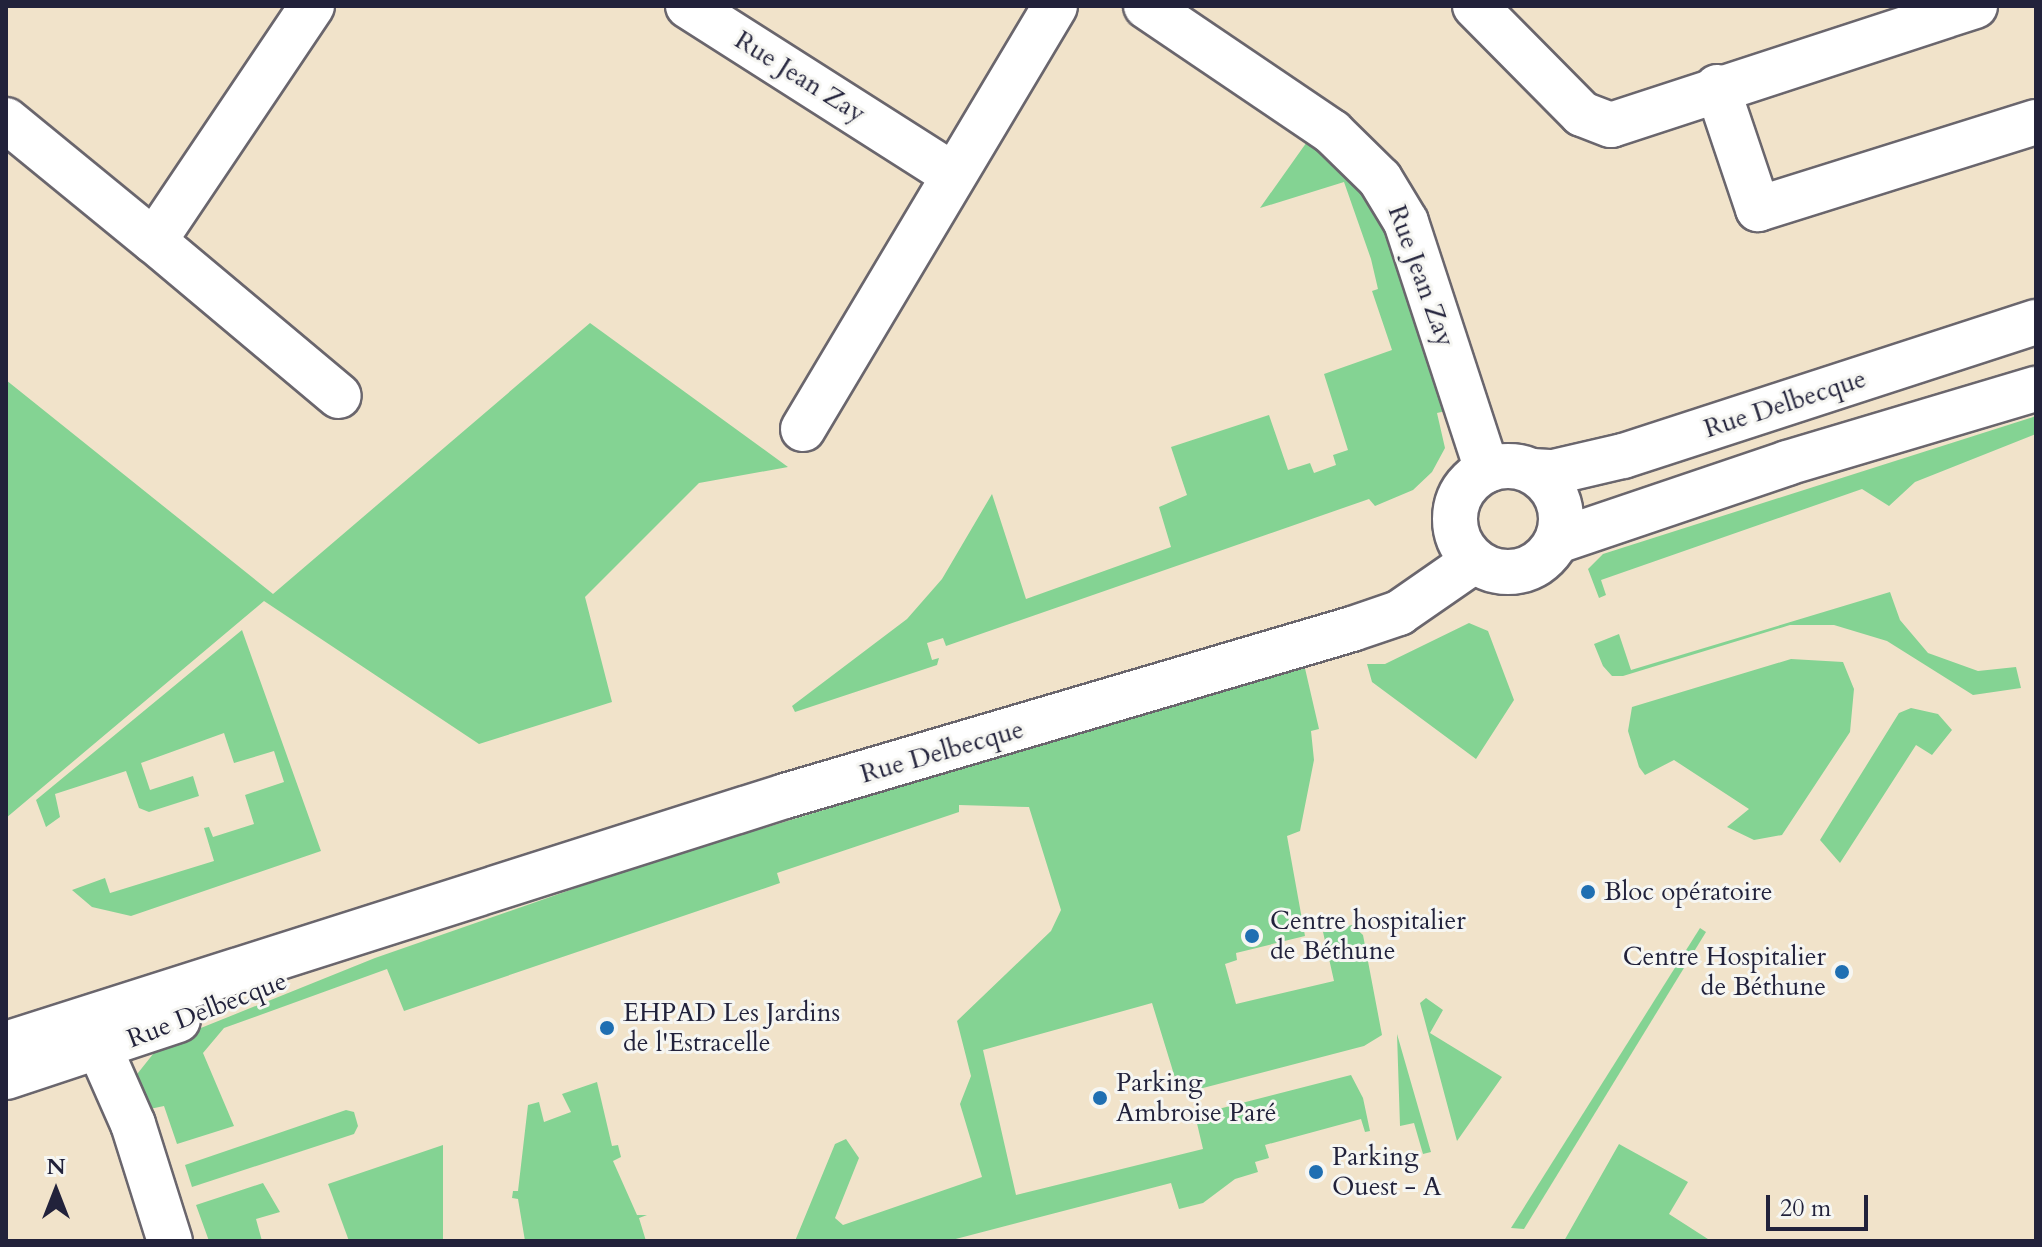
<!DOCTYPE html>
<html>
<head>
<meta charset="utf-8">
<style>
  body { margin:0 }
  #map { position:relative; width:2042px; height:1247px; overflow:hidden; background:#f1e3ca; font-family:Cardo,serif }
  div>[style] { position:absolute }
  .green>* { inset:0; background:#84d393 }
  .roads { filter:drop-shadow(2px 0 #6a666d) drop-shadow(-2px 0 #6a666d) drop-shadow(0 2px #6a666d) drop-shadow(0 -2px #6a666d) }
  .minor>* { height:44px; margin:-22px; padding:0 22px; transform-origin:22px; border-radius:22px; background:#fff }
  .minor>.ring { margin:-22px; padding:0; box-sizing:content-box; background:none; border:44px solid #fff; border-radius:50% }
  .dots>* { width:22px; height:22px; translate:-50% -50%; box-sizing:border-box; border:4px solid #f6f6f2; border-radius:50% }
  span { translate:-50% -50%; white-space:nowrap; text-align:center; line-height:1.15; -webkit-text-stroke:6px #f6f6f2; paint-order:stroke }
  .street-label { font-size:26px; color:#22223b }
  .poi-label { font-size:26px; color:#22223b }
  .left { translate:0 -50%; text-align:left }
  .right { translate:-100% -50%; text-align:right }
  .frame { position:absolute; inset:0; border:8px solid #22223b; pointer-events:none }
  .north { position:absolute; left:16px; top:1151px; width:80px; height:80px; -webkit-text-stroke:6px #f6f6f2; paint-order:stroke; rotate:0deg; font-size:22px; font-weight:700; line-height:32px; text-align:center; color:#22223b }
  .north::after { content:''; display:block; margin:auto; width:28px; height:36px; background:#22223b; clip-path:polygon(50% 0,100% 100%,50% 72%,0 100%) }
  .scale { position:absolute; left:1766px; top:1195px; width:102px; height:36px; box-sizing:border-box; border:4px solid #22223b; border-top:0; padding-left:10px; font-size:24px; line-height:28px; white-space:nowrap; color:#22223b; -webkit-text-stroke:6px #f6f6f2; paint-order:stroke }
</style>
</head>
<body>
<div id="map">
  <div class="green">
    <i style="clip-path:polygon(1309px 139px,1364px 186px,1387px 222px,1450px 410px,1437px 413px,1445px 448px,1432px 472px,1413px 490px,1375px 506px,1369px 499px,946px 646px,943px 638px,927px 643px,932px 660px,939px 658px,937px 665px,795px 712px,792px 706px,907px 619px,942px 579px,992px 494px,1026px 599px,1171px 547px,1159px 507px,1187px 495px,1171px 447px,1269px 415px,1288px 470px,1310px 463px,1314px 473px,1336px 465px,1333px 455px,1348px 450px,1324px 374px,1392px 350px,1372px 291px,1378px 289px,1371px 259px,1344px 182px,1260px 208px)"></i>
    <i style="clip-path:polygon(590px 323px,788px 467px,699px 483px,585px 597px,612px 702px,479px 744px,264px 601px,6px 818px,6px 380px,273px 594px)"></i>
    <i style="clip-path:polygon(2036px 416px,2036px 434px,1915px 482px,1889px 506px,1862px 489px,1601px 580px,1606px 595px,1599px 598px,1588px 569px,1603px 554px)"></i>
    <i style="clip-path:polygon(1890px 592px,1900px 620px,1928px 653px,1978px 671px,2016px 667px,2021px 688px,1973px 695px,1887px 641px,1834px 625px,1790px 625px,1623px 676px,1612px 676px,1603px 666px,1594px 644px,1619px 634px,1631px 670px)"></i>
    <i style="clip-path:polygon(1469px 623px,1488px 631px,1514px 700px,1476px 759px,1372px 682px,1367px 664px,1385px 664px)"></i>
    <i style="clip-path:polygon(242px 630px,321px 851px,131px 916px,92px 907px,72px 890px,105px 878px,110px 893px,214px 861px,204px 828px,209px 827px,213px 837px,254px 824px,245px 795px,284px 782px,274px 751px,234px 763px,224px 733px,141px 763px,150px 790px,193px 776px,199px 796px,149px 812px,139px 808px,126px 771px,55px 794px,60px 817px,46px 827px,36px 800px)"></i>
    <i style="clip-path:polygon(1791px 659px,1843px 662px,1854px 689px,1850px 732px,1782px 835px,1754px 840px,1727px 827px,1749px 809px,1674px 760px,1645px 775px,1639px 767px,1628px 731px,1632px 707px)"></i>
    <i style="clip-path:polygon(1304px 664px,1319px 729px,1311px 731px,1314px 760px,1300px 831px,1287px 836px,1305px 936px,1236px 953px,1237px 960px,1225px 964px,1236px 1004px,1334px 981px,1323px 932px,1352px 925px,1363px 935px,1382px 1035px,1364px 1046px,1180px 1094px,1152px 1003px,983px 1050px,1016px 1195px,1203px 1149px,1195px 1115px,1351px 1075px,1363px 1098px,1370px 1131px,1365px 1132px,1361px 1119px,1265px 1145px,1269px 1158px,1255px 1162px,1258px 1172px,1235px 1179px,1203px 1203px,1179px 1209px,1171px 1183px,948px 1241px,795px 1241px,835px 1144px,846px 1139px,859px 1158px,835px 1218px,843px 1225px,982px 1177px,960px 1104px,971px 1076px,957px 1021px,1051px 931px,1061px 910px,1029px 807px,959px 805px,959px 812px,777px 873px,780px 883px,404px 1011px,387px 969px,224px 1028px,203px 1053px,234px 1126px,177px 1144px,164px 1106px,145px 1110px,134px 1078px,161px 1044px,375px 958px,636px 867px)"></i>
    <i style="clip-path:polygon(1911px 708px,1938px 714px,1952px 730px,1932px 755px,1916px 745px,1840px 863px,1820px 840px,1899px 713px)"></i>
    <i style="clip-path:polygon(1700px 928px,1706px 932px,1524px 1229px,1511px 1228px)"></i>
    <i style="clip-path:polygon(1426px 998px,1443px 1010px,1430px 1033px,1502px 1077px,1457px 1141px,1420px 1003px)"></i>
    <i style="clip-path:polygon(1397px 1034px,1431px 1152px,1423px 1154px,1414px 1123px,1400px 1126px)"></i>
    <i style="clip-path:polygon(597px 1082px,612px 1146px,618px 1145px,621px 1157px,613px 1161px,637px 1215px,647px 1215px,639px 1218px,646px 1241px,525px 1241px,518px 1199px,512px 1198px,513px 1191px,518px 1191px,528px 1105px,539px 1102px,544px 1122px,571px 1112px,562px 1094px)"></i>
    <i style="clip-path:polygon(346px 1110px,354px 1112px,358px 1126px,354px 1134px,192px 1187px,185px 1165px)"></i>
    <i style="clip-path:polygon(1619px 1144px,1688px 1182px,1669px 1214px,1711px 1241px,1564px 1241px)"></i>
    <i style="clip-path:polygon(443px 1145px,443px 1241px,349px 1241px,328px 1184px)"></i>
    <i style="clip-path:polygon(263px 1183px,280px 1212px,256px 1219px,262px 1241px,209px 1241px,196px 1205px)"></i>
  </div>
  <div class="roads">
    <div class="minor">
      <i style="left:312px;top:6px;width:283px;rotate:123.9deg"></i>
      <i style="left:154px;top:241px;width:241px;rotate:40deg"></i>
      <i style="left:688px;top:6px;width:313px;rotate:32.5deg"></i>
      <i style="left:1146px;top:6px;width:225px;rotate:34.1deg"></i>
      <i style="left:1332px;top:132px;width:67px;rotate:44.4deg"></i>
      <i style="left:1380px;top:179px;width:50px;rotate:58.8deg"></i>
      <i style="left:1406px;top:222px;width:261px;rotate:71.9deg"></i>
      <i style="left:1475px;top:6px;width:152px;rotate:45.3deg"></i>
      <i style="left:1582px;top:114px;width:31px;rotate:21deg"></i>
      <i style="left:1611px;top:125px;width:383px;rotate:-18.1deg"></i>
      <i style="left:1717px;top:87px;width:129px;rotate:71.4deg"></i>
      <i style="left:1758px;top:209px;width:291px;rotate:-17.4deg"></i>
      <i style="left:6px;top:120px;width:191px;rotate:39.3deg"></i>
      <i style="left:803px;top:429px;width:492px;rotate:-59.2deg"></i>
      <i class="ring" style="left:1455px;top:466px;width:62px;height:62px"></i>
      <i style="left:1532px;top:471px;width:22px;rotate:3deg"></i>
      <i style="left:1554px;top:472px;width:71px;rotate:-13.1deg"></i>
      <i style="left:1623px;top:456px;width:434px;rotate:-18deg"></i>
      <i style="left:1557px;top:541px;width:243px;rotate:-18.7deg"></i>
      <i style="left:1787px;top:463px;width:260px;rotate:-16.6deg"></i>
      <i style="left:88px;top:1022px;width:111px;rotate:66.2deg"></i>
      <i style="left:133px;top:1124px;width:123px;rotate:72.5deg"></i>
      <i style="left:6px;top:1044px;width:818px;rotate:-17.66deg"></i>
      <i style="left:785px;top:796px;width:591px;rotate:-16.41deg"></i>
      <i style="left:1352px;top:629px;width:50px;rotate:-18.8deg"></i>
      <i style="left:1399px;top:613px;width:91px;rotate:-34.7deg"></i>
      <i style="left:6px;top:1077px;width:181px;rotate:-18.3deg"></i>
    </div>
  </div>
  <div class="dots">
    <i style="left:1588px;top:892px;background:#1f6fb2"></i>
    <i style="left:1252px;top:936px;background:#1f6fb2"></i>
    <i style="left:1842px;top:972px;background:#1f6fb2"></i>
    <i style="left:607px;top:1028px;background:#1f6fb2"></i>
    <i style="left:1100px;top:1098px;background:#1f6fb2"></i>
    <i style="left:1316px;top:1172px;background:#1f6fb2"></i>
  </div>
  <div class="street-label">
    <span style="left:800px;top:77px;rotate:32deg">Rue Jean Zay</span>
    <span style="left:1421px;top:276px;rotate:70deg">Rue Jean Zay</span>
    <span style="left:1785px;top:404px;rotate:-18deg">Rue Delbecque</span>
    <span style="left:942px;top:752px;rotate:-16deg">Rue Delbecque</span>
    <span style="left:207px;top:1010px;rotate:-21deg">Rue Delbecque</span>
  </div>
  <div class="poi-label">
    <span class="left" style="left:1604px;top:892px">Bloc opératoire</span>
    <span class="left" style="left:1270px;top:936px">Centre hospitalier<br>de Béthune</span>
    <span class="right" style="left:1826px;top:972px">Centre Hospitalier<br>de Béthune</span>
    <span class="left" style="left:623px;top:1028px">EHPAD Les Jardins<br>de l'Estracelle</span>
    <span class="left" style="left:1116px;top:1098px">Parking<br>Ambroise Paré</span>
    <span class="left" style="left:1332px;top:1172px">Parking<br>Ouest - A</span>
  </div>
  <div class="frame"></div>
  <div class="north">N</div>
  <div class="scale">20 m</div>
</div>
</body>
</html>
